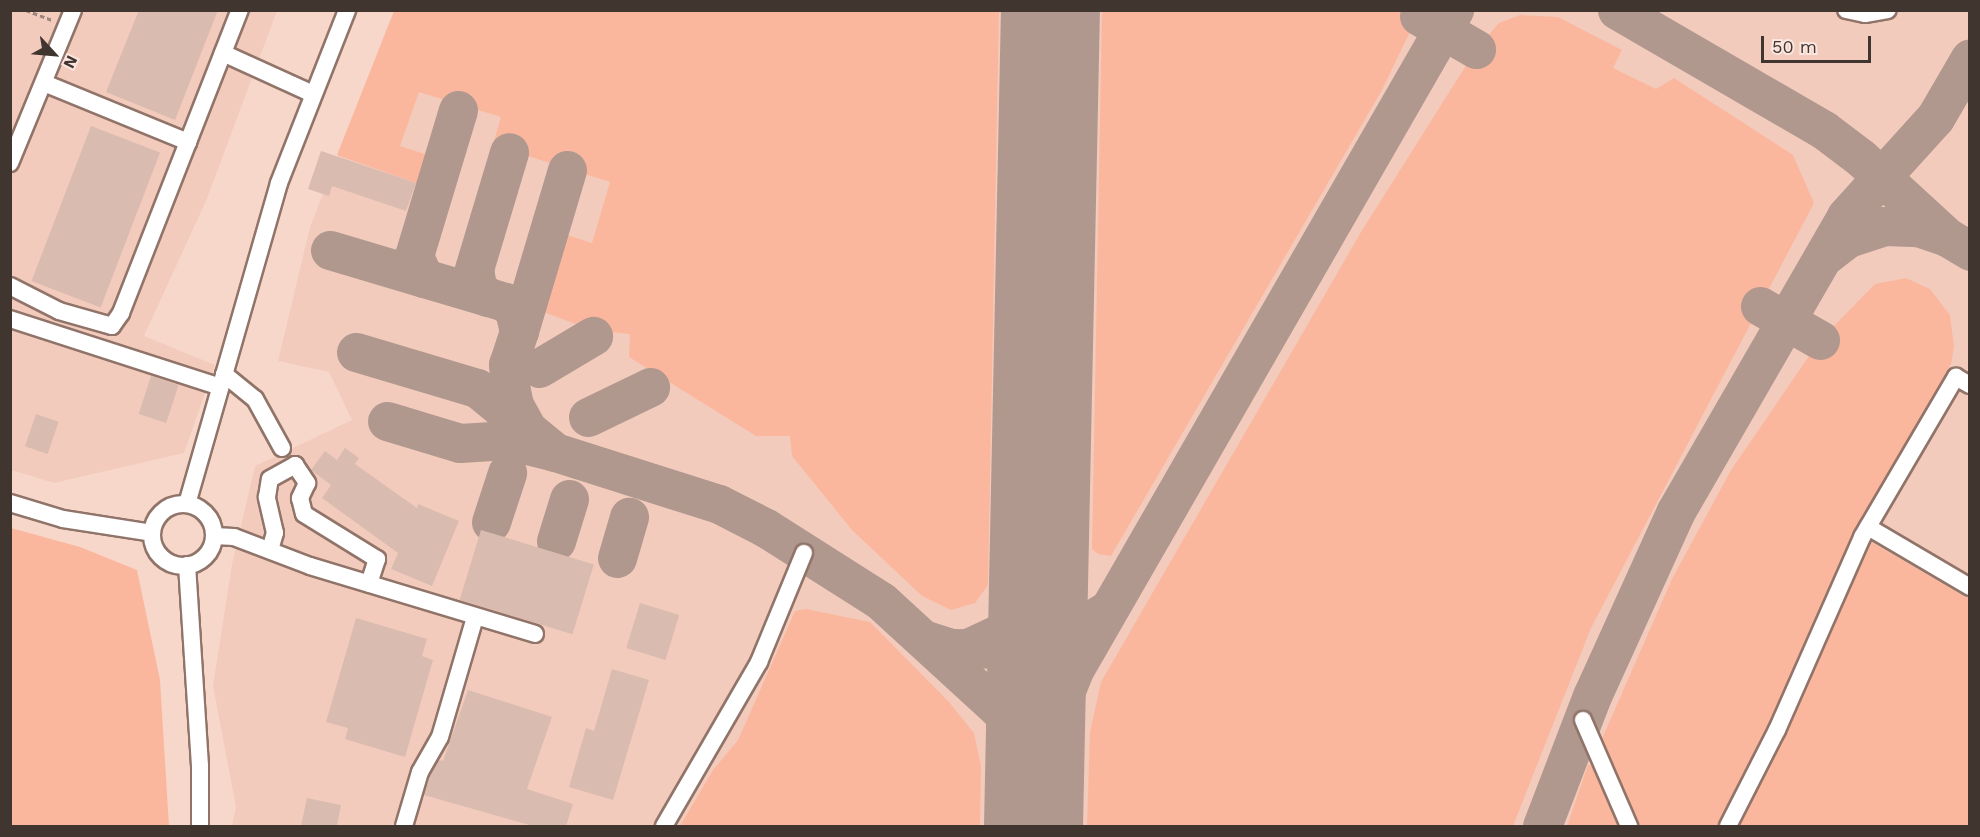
<!DOCTYPE html>
<html>
<head>
<meta charset="utf-8">
<style>
  body { margin:0 }
  #map { position:relative; width:1980px; height:837px; overflow:hidden; background:#f7d7ca; font-family:"Work Sans",sans-serif }
  div>[style] { position:absolute }
  .built>* { inset:0; background:#f3cbbc }
  .green>* { inset:0; background:#fbb79e }
  .taxiway>* { height:39px; margin:-19.5px; padding:0 19.5px; transform-origin:19.5px; border-radius:19.5px; background:#b0988e }
  .runway>* { height:99px; margin:-49.5px; padding:0 49.5px; transform-origin:49.5px; border-radius:49.5px; background:#b0988e }
  .building>* { inset:0; background:#dabbaf; transform-origin:0 0 }
  .path>* { height:3px; margin-top:-1.5px; transform-origin:0; background:repeating-linear-gradient(90deg,#9b857c 0 4.5px,transparent 0 7.5px) }
  .roads { filter:drop-shadow(2px 0 #917469) drop-shadow(-2px 0 #917469) drop-shadow(0 2px #917469) drop-shadow(0 -2px #917469) }
  .minor>* { height:16px; margin:-8px; padding:0 8px; transform-origin:8px; border-radius:8px; background:#fff }
  .minor>.ring { margin:-8px; padding:0; box-sizing:content-box; background:none; border:16px solid #fff; border-radius:50% }
  span { translate:-50% -50%; white-space:nowrap; text-align:center; line-height:1.15; -webkit-text-stroke:4.5px #fbe7e0; paint-order:stroke }
  .frame { position:absolute; inset:0; border:12px solid #413530; pointer-events:none }
  .north { position:absolute; left:24px; top:24px; width:60px; height:60px; -webkit-text-stroke:4px #fbe7e0; paint-order:stroke; rotate:116deg; font-size:16px; font-weight:700; line-height:24px; text-align:center; color:#413530 }
  .north::after { content:''; display:block; margin:auto; width:21px; height:27px; background:#413530; clip-path:polygon(50% 0,100% 100%,50% 72%,0 100%) }
  .scale { position:absolute; left:1761px; top:36px; width:110px; height:27px; box-sizing:border-box; border:3px solid #413530; border-top:0; padding-left:8px; font-size:18px; line-height:21px; white-space:nowrap; color:#413530; -webkit-text-stroke:4px #fbe7e0; paint-order:stroke }
</style>
</head>
<body>
<div id="map">
  <div class="built">
    <i style="clip-path:polygon(10px 11px,277px 11px,206px 201px,144px 336px,215px 365px,184px 453px,54px 483px,11px 470px)"></i>
    <i style="clip-path:polygon(394px 11px,1969px 11px,1969px 826px,232px 826px,236px 807px,213px 686px,232px 564px,255px 466px,352px 420px,329px 372px,278px 361px,310px 227px)"></i>
  </div>
  <div class="green">
    <i style="clip-path:polygon(394px 11px,999px 11px,988px 585px,975px 603px,951px 610px,922px 596px,852px 530px,792px 456px,790px 436px,756px 436px,629px 357px,630px 334px,592px 330px,538px 310px,561px 233px,592px 243px,610px 182px,493px 145px,501px 117px,419px 92px,400px 146px,431px 156px,422px 185px,337px 155px)"></i>
    <i style="clip-path:polygon(1102px 11px,1420px 11px,1382px 90px,1111px 556px,1098px 554px,1092px 549px)"></i>
    <i style="clip-path:polygon(1520px 15px,1558px 17px,1622px 50px,1613px 68px,1656px 89px,1674px 78px,1793px 155px,1814px 203px,1591px 628px,1513px 826px,1087px 826px,1090px 732px,1101px 682px,1361px 232px,1477px 48px,1499px 23px)"></i>
    <i style="clip-path:polygon(1906px 278px,1930px 289px,1950px 315px,1954px 347px,1951px 364px,1863px 519px,1772px 730px,1723px 826px,1637px 826px,1601px 741px,1672px 579px,1731px 470px,1820px 340px,1875px 284px)"></i>
    <i style="clip-path:polygon(11px 528px,80px 547px,137px 570px,160px 680px,169px 826px,11px 826px)"></i>
    <i style="clip-path:polygon(1868px 540px,1969px 599px,1969px 826px,1734px 826px)"></i>
    <i style="clip-path:polygon(806px 609px,870px 622px,949px 702px,974px 733px,981px 766px,980px 826px,680px 826px,713px 770px,738px 740px,795px 611px)"></i>
    <i style="clip-path:polygon(1588px 765px,1594px 765px,1621px 826px,1567px 826px)"></i>
  </div>
  <div class="taxiway">
    <i style="left:1617px;top:10px;width:239px;rotate:30.1deg"></i>
    <i style="left:1824px;top:130px;width:46px;rotate:37.1deg"></i>
    <i style="left:1861px;top:158px;width:117px;rotate:42.6deg"></i>
    <i style="left:1947px;top:237px;width:27px;rotate:31deg"></i>
    <i style="left:1419px;top:16px;width:66px;rotate:30.1deg"></i>
    <i style="left:458px;top:110px;width:152px;rotate:106.8deg"></i>
    <i style="left:414px;top:256px;width:24px;rotate:66deg"></i>
    <i style="left:424px;top:278px;width:84px;rotate:16.5deg"></i>
    <i style="left:505px;top:302px;width:12px;rotate:42deg"></i>
    <i style="left:514px;top:310px;width:22px;rotate:77deg"></i>
    <i style="left:519px;top:331px;width:35px;rotate:108deg"></i>
    <i style="left:508px;top:364px;width:16px;rotate:86deg"></i>
    <i style="left:509px;top:380px;width:25px;rotate:79deg"></i>
    <i style="left:514px;top:405px;width:23px;rotate:61deg"></i>
    <i style="left:330px;top:250px;width:98px;rotate:16.6deg"></i>
    <i style="left:1826px;top:255px;width:28px;rotate:-38deg"></i>
    <i style="left:1848px;top:238px;width:38px;rotate:-18deg"></i>
    <i style="left:1884px;top:226px;width:34px;rotate:2deg"></i>
    <i style="left:1918px;top:227px;width:28px;rotate:19deg"></i>
    <i style="left:487px;top:297px;width:14px;rotate:-135deg"></i>
    <i style="left:477px;top:287px;width:18px;rotate:-99deg"></i>
    <i style="left:474px;top:269px;width:122px;rotate:-73.3deg"></i>
    <i style="left:1760px;top:306px;width:69px;rotate:29.5deg"></i>
    <i style="left:519px;top:331px;width:168px;rotate:-73.4deg"></i>
    <i style="left:356px;top:352px;width:126px;rotate:16.6deg"></i>
    <i style="left:477px;top:388px;width:101px;rotate:39.4deg"></i>
    <i style="left:555px;top:452px;width:172px;rotate:17.6deg"></i>
    <i style="left:719px;top:504px;width:53px;rotate:27.1deg"></i>
    <i style="left:766px;top:528px;width:136px;rotate:32.4deg"></i>
    <i style="left:881px;top:601px;width:160px;rotate:42.5deg"></i>
    <i style="left:999px;top:709px;width:54px;rotate:49.5deg"></i>
    <i style="left:539px;top:368px;width:63px;rotate:-30.7deg"></i>
    <i style="left:588px;top:417px;width:69px;rotate:-25.8deg"></i>
    <i style="left:387px;top:421px;width:76px;rotate:16.8deg"></i>
    <i style="left:460px;top:443px;width:47px;rotate:-3.7deg"></i>
    <i style="left:507px;top:440px;width:45px;rotate:14deg"></i>
    <i style="left:491px;top:522px;width:52px;rotate:-71.9deg"></i>
    <i style="left:556px;top:541px;width:44px;rotate:-72.8deg"></i>
    <i style="left:617px;top:558px;width:43px;rotate:-73.7deg"></i>
    <i style="left:923px;top:639px;width:28px;rotate:18deg"></i>
    <i style="left:950px;top:648px;width:66px;rotate:0.9deg"></i>
    <i style="left:1016px;top:649px;width:56px;rotate:-16.5deg"></i>
    <i style="left:1070px;top:633px;width:44px;rotate:-31.9deg"></i>
    <i style="left:970px;top:647px;width:45px;rotate:-24.9deg"></i>
    <i style="left:1011px;top:628px;width:58px;rotate:-62.1deg"></i>
    <i style="left:1033px;top:802px;width:52px;rotate:-80deg"></i>
    <i style="left:1042px;top:751px;width:87px;rotate:-68.4deg"></i>
    <i style="left:1074px;top:670px;width:762px;rotate:-60.07deg"></i>
    <i style="left:1542px;top:826px;width:139px;rotate:-69deg"></i>
    <i style="left:1592px;top:696px;width:203px;rotate:-65.6deg"></i>
    <i style="left:1676px;top:511px;width:340px;rotate:-60deg"></i>
    <i style="left:1846px;top:216px;width:132px;rotate:-47.8deg"></i>
    <i style="left:1935px;top:118px;width:69px;rotate:-59.7deg"></i>
  </div>
  <div class="runway">
    <i style="left:1033px;top:826px;width:816px;rotate:-88.81deg"></i>
  </div>
  <div class="building">
    <i style="clip-path:polygon(139px 10px,218px 10px,175px 120px,106px 92px)"></i>
    <i style="left:91px;top:126px;width:74px;height:166px;rotate:21deg"></i>
    <i style="clip-path:polygon(321px 151px,416px 183px,406px 211px,332px 186px,329px 196px,308px 189px)"></i>
    <i style="left:151px;top:376px;width:29px;height:40px;rotate:18deg"></i>
    <i style="left:36px;top:414px;width:24px;height:34px;rotate:19deg"></i>
    <i style="clip-path:polygon(345px 448px,359px 458px,355px 464px,417px 508px,418px 504px,459px 521px,432px 586px,391px 569px,398px 553px,322px 498px,331px 485px,311px 470px,325px 451px,337px 460px)"></i>
    <i style="left:481px;top:530px;width:118px;height:73px;rotate:17deg"></i>
    <i style="left:640px;top:603px;width:41px;height:47px;rotate:17deg"></i>
    <i style="clip-path:polygon(356px 618px,427px 639px,422px 656px,433px 660px,405px 757px,345px 739px,348px 728px,326px 722px)"></i>
    <i style="clip-path:polygon(612px 669px,649px 680px,613px 800px,569px 787px,586px 728px,594px 731px)"></i>
    <i style="clip-path:polygon(468px 690px,552px 717px,527px 789px,573px 804px,566px 826px,533px 826px,424px 795px,430px 776px,439px 760px,443px 761px)"></i>
    <i style="clip-path:polygon(307px 798px,341px 805px,337px 826px,301px 826px)"></i>
  </div>
  <div class="path">
    <i style="left:26px;top:10px;width:28px;rotate:21deg"></i>
  </div>
  <div class="roads">
    <div class="minor">
      <i style="left:1846px;top:10px;width:19px;rotate:12deg"></i>
      <i style="left:1865px;top:14px;width:23px;rotate:-10deg"></i>
      <i style="left:223px;top:53px;width:99px;rotate:24.5deg"></i>
      <i style="left:44px;top:83px;width:156px;rotate:22.3deg"></i>
      <i style="left:10px;top:163px;width:165px;rotate:-67.6deg"></i>
      <i style="left:10px;top:286px;width:55px;rotate:27deg"></i>
      <i style="left:59px;top:311px;width:55px;rotate:15.8deg"></i>
      <i style="left:112px;top:326px;width:16px;rotate:-55deg"></i>
      <i style="left:121px;top:313px;width:326px;rotate:-68.6deg"></i>
      <i style="left:10px;top:319px;width:221px;rotate:17.9deg"></i>
      <i style="left:224px;top:374px;width:40px;rotate:39deg"></i>
      <i style="left:255px;top:399px;width:56px;rotate:61.1deg"></i>
      <i style="left:10px;top:503px;width:55px;rotate:16.8deg"></i>
      <i style="left:63px;top:519px;width:90px;rotate:8.9deg"></i>
      <i style="left:187px;top:504px;width:334px;rotate:-74deg"></i>
      <i style="left:279px;top:183px;width:186px;rotate:-68.5deg"></i>
      <i class="ring" style="left:152px;top:504px;width:46px;height:46px"></i>
      <i style="left:1868px;top:527px;width:118px;rotate:30.5deg"></i>
      <i style="left:214px;top:536px;width:20px;rotate:3deg"></i>
      <i style="left:234px;top:537px;width:81px;rotate:20.9deg"></i>
      <i style="left:310px;top:566px;width:235px;rotate:16.8deg"></i>
      <i style="left:270px;top:550px;width:18px;rotate:-74deg"></i>
      <i style="left:275px;top:533px;width:37px;rotate:-103deg"></i>
      <i style="left:267px;top:497px;width:18px;rotate:-81deg"></i>
      <i style="left:270px;top:479px;width:29px;rotate:-29deg"></i>
      <i style="left:295px;top:465px;width:22px;rotate:56deg"></i>
      <i style="left:307px;top:483px;width:17px;rotate:115deg"></i>
      <i style="left:300px;top:498px;width:16px;rotate:76deg"></i>
      <i style="left:304px;top:514px;width:86px;rotate:31.7deg"></i>
      <i style="left:377px;top:559px;width:26px;rotate:108deg"></i>
      <i style="left:187px;top:565px;width:201px;rotate:86.3deg"></i>
      <i style="left:200px;top:766px;width:60px;rotate:90deg"></i>
      <i style="left:1583px;top:720px;width:116px;rotate:66.5deg"></i>
      <i style="left:404px;top:826px;width:56px;rotate:-73.5deg"></i>
      <i style="left:420px;top:772px;width:40px;rotate:-60.3deg"></i>
      <i style="left:440px;top:737px;width:125px;rotate:-73.7deg"></i>
      <i style="left:664px;top:826px;width:190px;rotate:-59.9deg"></i>
      <i style="left:759px;top:662px;width:118px;rotate:-67.6deg"></i>
      <i style="left:1728px;top:826px;width:108px;rotate:-63deg"></i>
      <i style="left:1777px;top:730px;width:211px;rotate:-66.2deg"></i>
      <i style="left:1862px;top:537px;width:186px;rotate:-59.6deg"></i>
      <i style="left:1956px;top:377px;width:16px;rotate:30deg"></i>
    </div>
  </div>
  <div class="frame"></div>
  <div class="north">N</div>
  <div class="scale">50 m</div>
</div>
</body>
</html>
